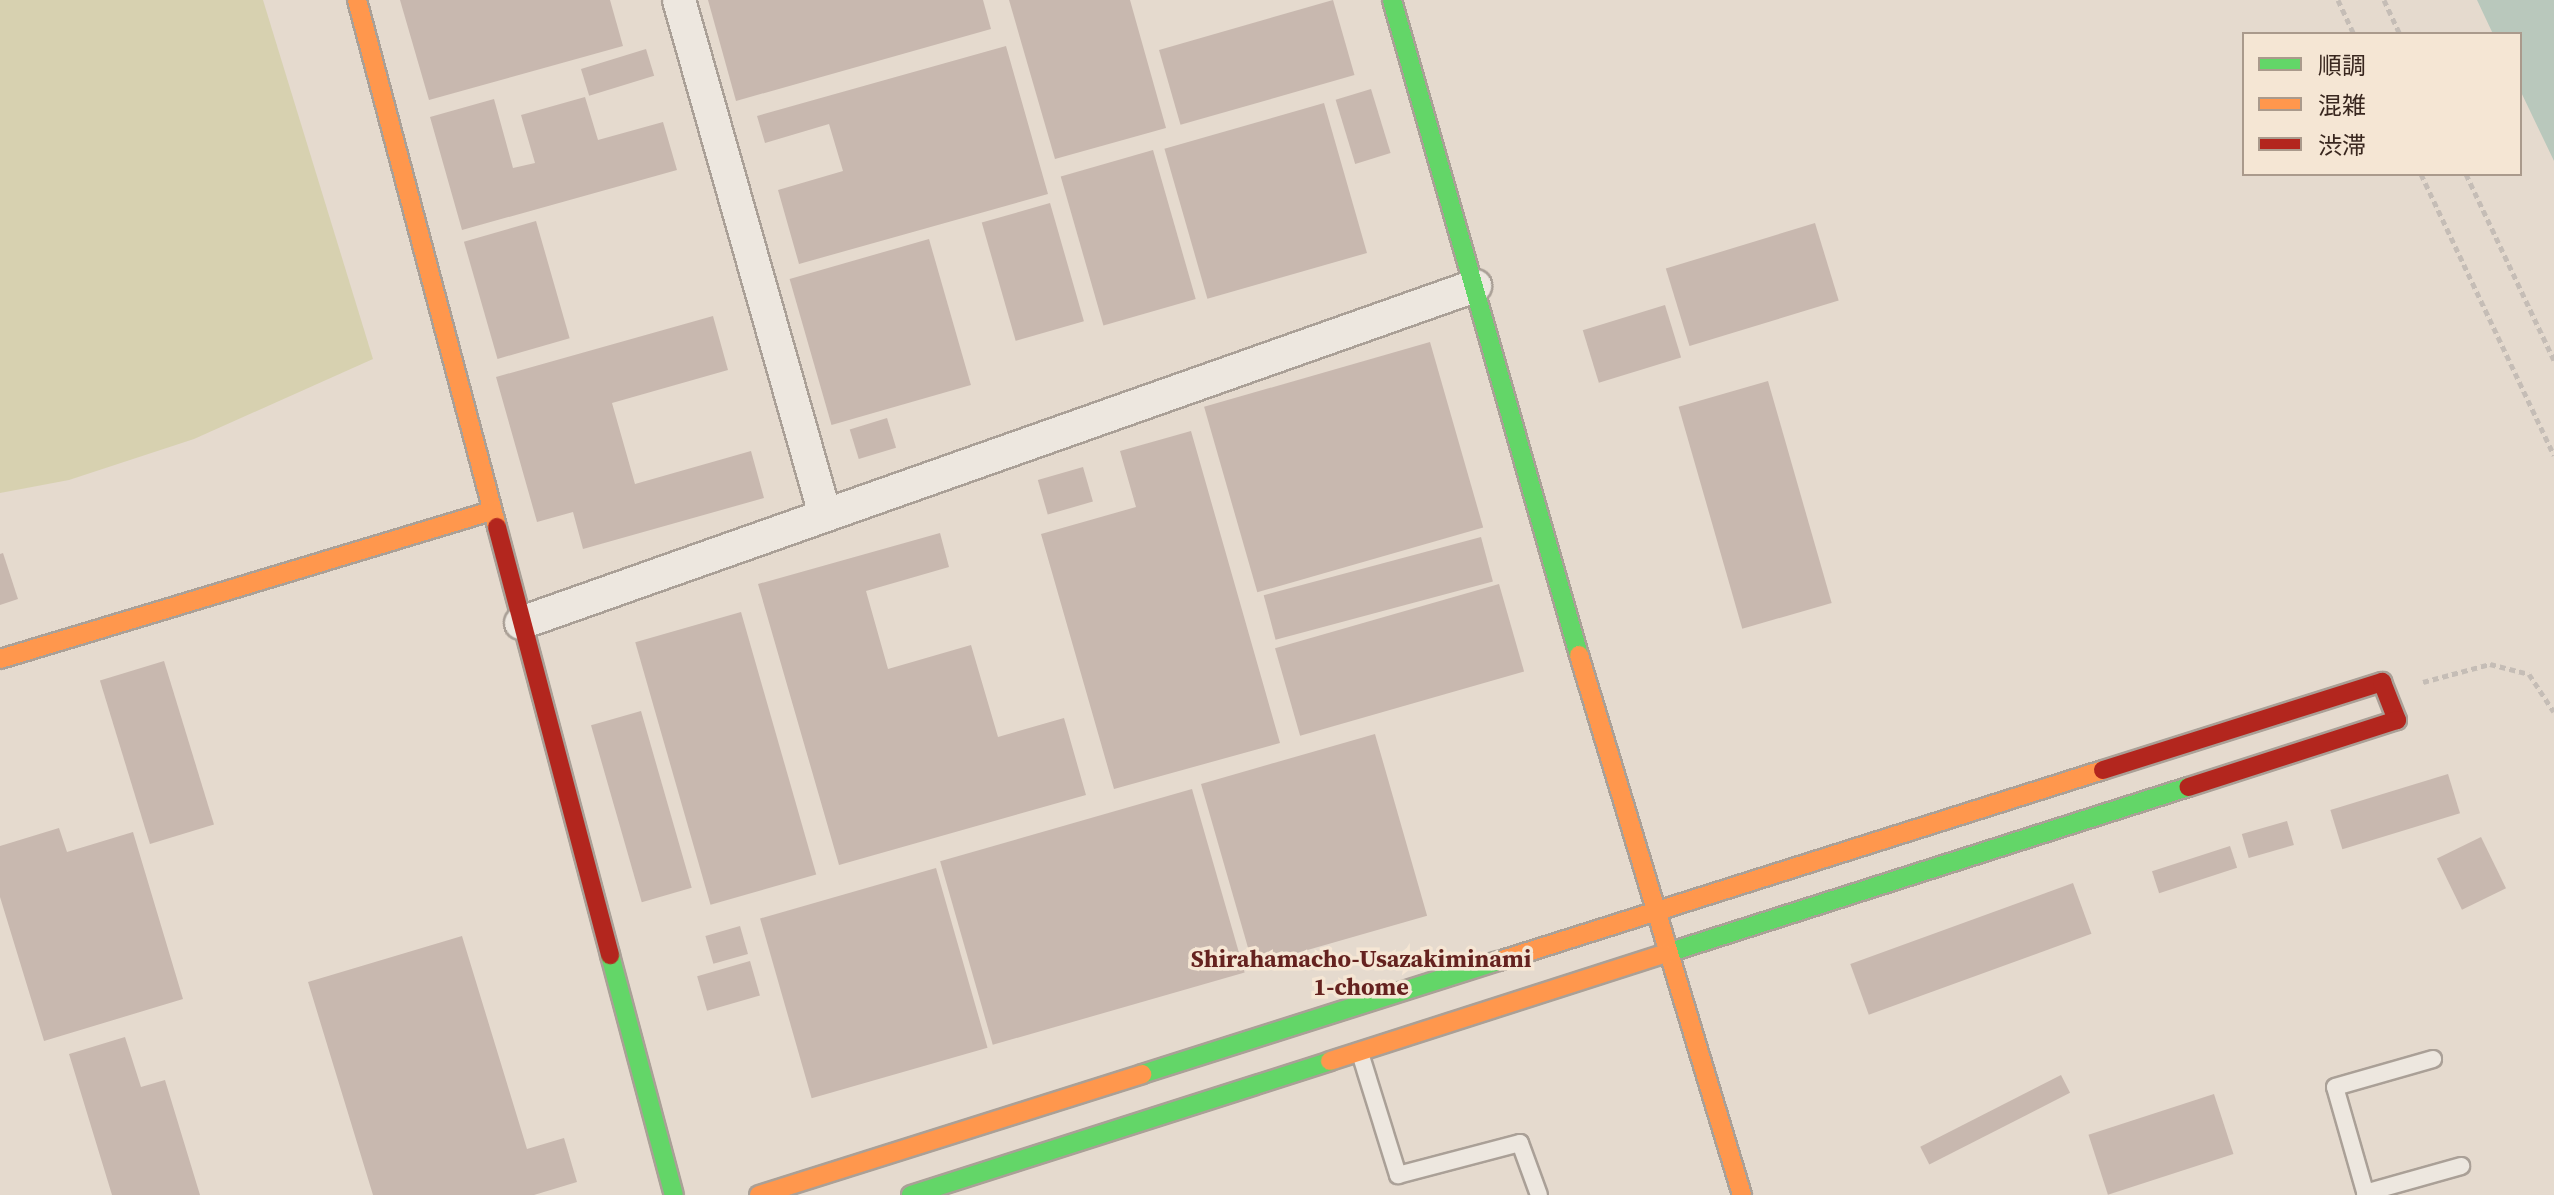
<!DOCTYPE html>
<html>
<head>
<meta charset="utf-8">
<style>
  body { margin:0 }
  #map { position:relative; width:2554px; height:1195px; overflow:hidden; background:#e5dace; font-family:"Source Serif 4","Noto Sans JP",serif }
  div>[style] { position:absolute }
  .green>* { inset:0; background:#d7d1b0 }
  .water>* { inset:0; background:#b9c8bc }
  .building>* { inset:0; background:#c8b8af; transform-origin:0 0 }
  .path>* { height:5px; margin-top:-2.5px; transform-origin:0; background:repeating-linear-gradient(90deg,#c5bdb6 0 6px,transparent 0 10px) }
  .roads { filter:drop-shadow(2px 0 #aaa097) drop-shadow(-2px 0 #aaa097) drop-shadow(0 2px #aaa097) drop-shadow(0 -2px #aaa097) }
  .lane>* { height:16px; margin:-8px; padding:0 8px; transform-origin:8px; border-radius:8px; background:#ede7df }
  .street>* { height:32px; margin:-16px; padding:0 16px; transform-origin:16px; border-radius:16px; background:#ede7df }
  .fast>* { height:18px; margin:-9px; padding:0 9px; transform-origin:9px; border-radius:9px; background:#63d668 }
  .slow>* { height:18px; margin:-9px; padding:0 9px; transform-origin:9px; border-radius:9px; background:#ff974d }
  .jam>* { height:18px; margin:-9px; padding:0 9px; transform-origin:9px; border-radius:9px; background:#b3261e }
  span { translate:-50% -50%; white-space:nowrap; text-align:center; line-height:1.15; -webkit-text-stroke:7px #f5e6d4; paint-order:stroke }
  .neighbourhood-label { font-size:24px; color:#65221f; font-weight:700 }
  .legend { position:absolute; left:2242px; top:32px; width:280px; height:144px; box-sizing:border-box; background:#f5e6d4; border:2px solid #aa9a8c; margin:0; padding:10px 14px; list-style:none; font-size:24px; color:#39271f }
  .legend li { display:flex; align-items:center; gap:16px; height:40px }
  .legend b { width:40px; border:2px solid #aa9a8c }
</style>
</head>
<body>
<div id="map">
  <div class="green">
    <i style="clip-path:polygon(0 0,263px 0,373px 359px,194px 439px,69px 480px,0 493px)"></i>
  </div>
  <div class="water">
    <i style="clip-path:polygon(2477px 0,2554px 0,2554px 161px,2520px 90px,2520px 34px,2493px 34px)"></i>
  </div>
  <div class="building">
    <i style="clip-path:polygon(400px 0,610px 0,623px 46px,429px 100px)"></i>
    <i style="clip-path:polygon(708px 0,983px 0,991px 29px,736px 101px)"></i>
    <i style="clip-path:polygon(1009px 0,1130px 0,1166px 128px,1055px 159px)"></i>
    <i style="left:1333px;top:0;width:78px;height:181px;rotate:74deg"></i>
    <i style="clip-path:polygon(1006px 46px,1048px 194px,799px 264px,778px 190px,843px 171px,829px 124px,765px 143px,757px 116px)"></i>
    <i style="left:646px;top:49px;width:28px;height:68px;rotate:73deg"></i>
    <i style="left:1371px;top:89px;width:67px;height:37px;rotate:73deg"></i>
    <i style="clip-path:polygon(585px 97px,598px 140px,663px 122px,677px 170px,462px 230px,430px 117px,494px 99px,513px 168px,535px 163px,521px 115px)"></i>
    <i style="left:1324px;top:103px;width:156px;height:166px;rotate:74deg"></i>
    <i style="left:1153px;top:150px;width:155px;height:96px;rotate:74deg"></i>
    <i style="left:1050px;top:203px;width:123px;height:71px;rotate:74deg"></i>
    <i style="left:536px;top:221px;width:122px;height:75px;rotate:74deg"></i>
    <i style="left:1815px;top:223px;width:81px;height:156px;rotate:73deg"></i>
    <i style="left:929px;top:239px;width:152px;height:145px;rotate:74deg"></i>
    <i style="left:1665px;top:305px;width:55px;height:86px;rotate:73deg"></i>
    <i style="clip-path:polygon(713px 316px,728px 370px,612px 403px,635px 484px,751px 451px,764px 498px,583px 549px,573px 512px,537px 522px,496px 377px)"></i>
    <i style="left:1430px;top:342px;width:193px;height:235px;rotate:74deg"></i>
    <i style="left:1768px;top:381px;width:231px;height:93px;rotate:74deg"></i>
    <i style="left:887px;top:418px;width:31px;height:39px;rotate:73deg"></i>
    <i style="clip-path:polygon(1191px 431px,1280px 743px,1114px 789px,1041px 534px,1136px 507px,1120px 451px)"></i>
    <i style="left:1083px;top:467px;width:36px;height:47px;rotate:74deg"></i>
    <i style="clip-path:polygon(940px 533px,949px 567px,866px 591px,888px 669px,971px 645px,998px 737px,1064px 718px,1086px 795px,839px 865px,758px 584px)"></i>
    <i style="left:1481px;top:537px;width:46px;height:225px;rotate:75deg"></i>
    <i style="clip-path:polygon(3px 553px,18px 599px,0 605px,0 554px)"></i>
    <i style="left:1499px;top:584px;width:91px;height:233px;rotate:74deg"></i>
    <i style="left:741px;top:612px;width:273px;height:110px;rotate:74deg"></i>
    <i style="left:164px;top:661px;width:171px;height:67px;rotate:73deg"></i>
    <i style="left:641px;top:711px;width:184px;height:52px;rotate:74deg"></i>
    <i style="left:1375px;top:734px;width:189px;height:181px;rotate:74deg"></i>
    <i style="left:2448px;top:774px;width:41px;height:123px;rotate:73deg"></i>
    <i style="left:1192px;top:789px;width:191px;height:262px;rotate:74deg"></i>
    <i style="left:2287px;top:821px;width:25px;height:47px;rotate:74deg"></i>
    <i style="clip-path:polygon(59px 828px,67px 852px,133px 832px,183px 999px,44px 1041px,0 897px,0 846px)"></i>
    <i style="left:2481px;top:837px;width:57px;height:49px;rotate:64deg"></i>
    <i style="left:2230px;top:846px;width:23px;height:82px;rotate:72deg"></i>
    <i style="left:936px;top:868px;width:187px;height:183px;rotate:74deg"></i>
    <i style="left:2073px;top:883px;width:54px;height:237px;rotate:70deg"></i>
    <i style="left:740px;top:926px;width:29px;height:36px;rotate:74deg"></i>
    <i style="clip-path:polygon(462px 936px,527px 1149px,564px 1138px,577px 1182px,534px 1195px,373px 1195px,308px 982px)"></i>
    <i style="left:750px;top:961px;width:36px;height:55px;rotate:74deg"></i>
    <i style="clip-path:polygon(125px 1037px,141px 1087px,165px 1080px,200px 1195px,112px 1195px,69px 1054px)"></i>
    <i style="left:2061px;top:1075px;width:20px;height:158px;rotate:63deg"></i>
    <i style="left:2214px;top:1094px;width:63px;height:132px;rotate:72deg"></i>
  </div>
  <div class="path">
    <i style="left:2338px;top:0;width:38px;rotate:65deg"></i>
    <i style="left:2384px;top:0;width:38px;rotate:65deg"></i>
    <i style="left:2421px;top:174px;width:311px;rotate:64.7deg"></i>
    <i style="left:2466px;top:174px;width:206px;rotate:64.7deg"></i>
    <i style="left:2423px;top:682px;width:69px;rotate:-15deg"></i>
    <i style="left:2490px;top:664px;width:40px;rotate:14.4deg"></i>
    <i style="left:2529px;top:674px;width:45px;rotate:56.7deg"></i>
  </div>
  <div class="roads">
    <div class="lane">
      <i style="left:1360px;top:1053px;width:128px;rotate:72.7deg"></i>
      <i style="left:1398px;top:1175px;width:126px;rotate:-14.7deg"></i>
      <i style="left:1520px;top:1143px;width:55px;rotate:69.9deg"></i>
      <i style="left:2365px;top:1193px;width:100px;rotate:-15.7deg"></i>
      <i style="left:2366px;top:1195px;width:112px;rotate:-106deg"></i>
      <i style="left:2335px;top:1087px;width:102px;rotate:-15.9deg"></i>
    </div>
    <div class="street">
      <i style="left:679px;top:0;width:535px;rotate:74.17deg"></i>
      <i style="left:521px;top:623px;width:1012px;rotate:-19.46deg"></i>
    </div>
    <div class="fast">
      <i style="left:1392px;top:0;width:681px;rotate:74.07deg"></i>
      <i style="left:1664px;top:954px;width:550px;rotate:-17.68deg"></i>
      <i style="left:610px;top:955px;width:248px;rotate:75.1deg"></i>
      <i style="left:1142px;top:1074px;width:374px;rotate:-17.6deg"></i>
      <i style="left:911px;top:1195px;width:440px;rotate:-17.7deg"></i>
    </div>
    <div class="slow">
      <i style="left:357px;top:0;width:545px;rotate:75.12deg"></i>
      <i style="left:1579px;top:655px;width:564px;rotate:73.2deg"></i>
      <i style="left:0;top:659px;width:513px;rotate:-16.77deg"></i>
      <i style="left:1499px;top:961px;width:633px;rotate:-17.55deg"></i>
      <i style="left:1330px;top:1061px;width:351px;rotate:-17.8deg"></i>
      <i style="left:759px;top:1195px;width:402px;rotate:-17.5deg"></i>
    </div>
    <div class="jam">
      <i style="left:497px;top:527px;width:443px;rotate:75.2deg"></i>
      <i style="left:2103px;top:770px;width:293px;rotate:-17.5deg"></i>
      <i style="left:2382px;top:682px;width:41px;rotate:68.5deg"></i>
      <i style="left:2397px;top:720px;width:219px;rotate:162.2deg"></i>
    </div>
  </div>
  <div class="neighbourhood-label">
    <span style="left:1361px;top:973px">Shirahamacho-Usazakiminami<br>1-chome</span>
  </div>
  <ul class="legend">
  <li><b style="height:10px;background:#63d668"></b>順調</li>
  <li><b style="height:10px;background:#ff974d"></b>混雑</li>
  <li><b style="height:10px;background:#b3261e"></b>渋滞</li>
  </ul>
</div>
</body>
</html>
